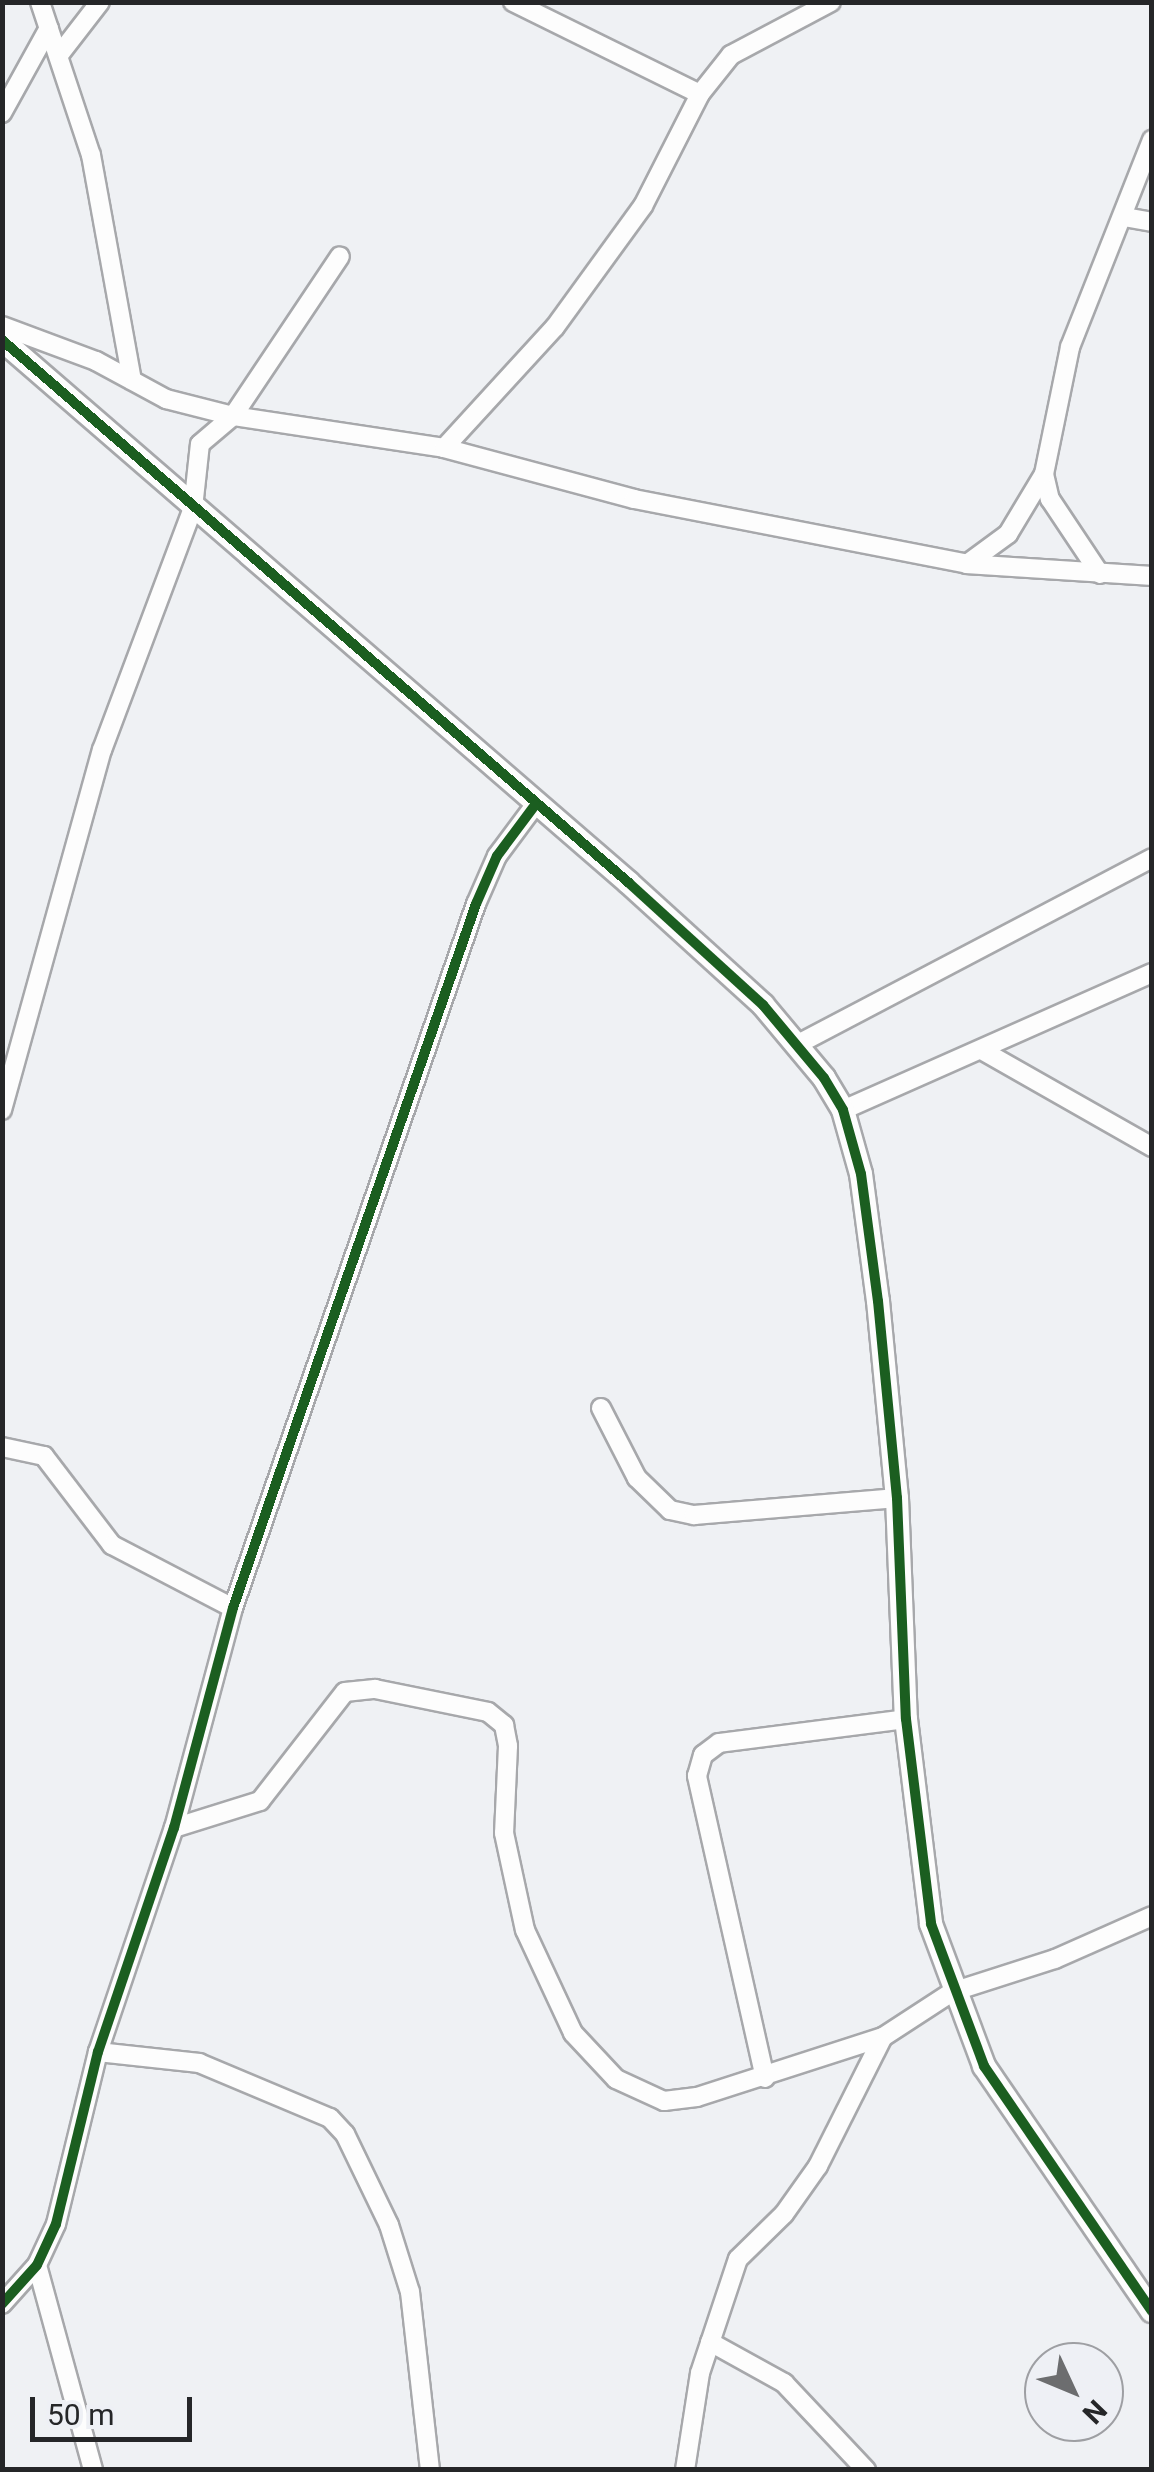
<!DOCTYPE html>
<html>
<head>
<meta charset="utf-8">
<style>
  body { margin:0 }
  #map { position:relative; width:1154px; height:2472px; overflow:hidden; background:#eff1f4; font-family:Roboto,sans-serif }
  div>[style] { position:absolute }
  .roads { filter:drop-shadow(2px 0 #a7a8ab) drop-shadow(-2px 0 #a7a8ab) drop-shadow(0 2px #a7a8ab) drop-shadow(0 -2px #a7a8ab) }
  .minor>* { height:18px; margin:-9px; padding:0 9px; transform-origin:9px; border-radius:9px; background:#fdfdfd }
  .tertiary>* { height:22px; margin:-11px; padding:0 11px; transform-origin:11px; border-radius:11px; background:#fdfdfd }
  .cycleway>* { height:10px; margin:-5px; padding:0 5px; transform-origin:5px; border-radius:5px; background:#1b5e20 }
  span { translate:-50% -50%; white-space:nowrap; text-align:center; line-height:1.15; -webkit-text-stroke:8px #eef0f5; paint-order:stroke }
  .frame { position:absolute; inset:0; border:5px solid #252628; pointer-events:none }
  .north { position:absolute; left:1024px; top:2342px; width:100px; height:100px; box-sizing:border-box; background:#eef0f5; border:2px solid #9e9fa3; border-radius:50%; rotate:134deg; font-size:28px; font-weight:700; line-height:40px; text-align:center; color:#252628 }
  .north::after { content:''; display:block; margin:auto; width:35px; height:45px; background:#6c6d6f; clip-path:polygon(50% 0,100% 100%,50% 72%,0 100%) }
  .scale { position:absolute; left:30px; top:2397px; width:162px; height:45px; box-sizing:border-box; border:5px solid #252628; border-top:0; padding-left:12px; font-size:30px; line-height:35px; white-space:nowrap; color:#252628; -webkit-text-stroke:8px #eef0f5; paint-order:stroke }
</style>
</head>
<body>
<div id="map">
  <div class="roads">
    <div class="minor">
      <i style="left:40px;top:2px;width:161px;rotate:71.6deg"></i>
      <i style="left:91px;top:155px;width:229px;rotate:79.7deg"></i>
      <i style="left:513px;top:2px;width:208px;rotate:26.2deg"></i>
      <i style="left:59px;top:55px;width:67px;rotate:-52.3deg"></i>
      <i style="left:2px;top:113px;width:97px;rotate:-61.1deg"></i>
      <i style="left:1124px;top:217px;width:28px;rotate:10deg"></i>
      <i style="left:2px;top:326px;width:100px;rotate:20.4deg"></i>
      <i style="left:96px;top:361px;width:80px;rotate:28.5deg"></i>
      <i style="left:166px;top:399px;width:69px;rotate:14.2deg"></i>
      <i style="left:233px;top:416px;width:213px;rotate:8.6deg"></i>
      <i style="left:444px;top:448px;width:197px;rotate:15deg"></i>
      <i style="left:634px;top:499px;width:339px;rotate:11deg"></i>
      <i style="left:967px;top:564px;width:185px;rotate:3.7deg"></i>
      <i style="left:444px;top:448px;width:164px;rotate:-47.5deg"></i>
      <i style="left:555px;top:327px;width:150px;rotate:-54deg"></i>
      <i style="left:643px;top:206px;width:126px;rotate:-63deg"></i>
      <i style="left:700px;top:94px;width:50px;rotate:-51.5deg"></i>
      <i style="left:731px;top:55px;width:113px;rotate:-27.9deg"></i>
      <i style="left:1044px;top:474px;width:26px;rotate:77deg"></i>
      <i style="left:1050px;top:499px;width:90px;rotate:56.3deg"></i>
      <i style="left:967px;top:564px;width:51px;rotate:-36.2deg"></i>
      <i style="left:1008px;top:534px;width:70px;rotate:-59deg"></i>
      <i style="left:1044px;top:474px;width:130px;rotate:-78.4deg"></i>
      <i style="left:1070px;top:347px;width:223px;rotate:-68.4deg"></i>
      <i style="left:798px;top:1044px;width:400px;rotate:-27.7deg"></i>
      <i style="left:985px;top:1052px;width:192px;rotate:29.6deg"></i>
      <i style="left:2px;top:1110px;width:374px;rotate:-74.5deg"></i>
      <i style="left:102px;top:750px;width:259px;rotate:-69.4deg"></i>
      <i style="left:193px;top:508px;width:64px;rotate:-83.8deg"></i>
      <i style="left:200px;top:444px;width:43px;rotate:-40.3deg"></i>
      <i style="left:233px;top:416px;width:192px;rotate:-56.2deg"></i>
      <i style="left:843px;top:1110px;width:338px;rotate:-23.9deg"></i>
      <i style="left:601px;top:1408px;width:79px;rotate:62.8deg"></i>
      <i style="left:637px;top:1478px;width:46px;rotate:44.1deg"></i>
      <i style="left:670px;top:1510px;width:25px;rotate:12deg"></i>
      <i style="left:694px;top:1515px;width:204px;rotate:-4.8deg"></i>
      <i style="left:2px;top:1447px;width:43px;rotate:12.1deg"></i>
      <i style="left:44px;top:1456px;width:112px;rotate:52.6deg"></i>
      <i style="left:112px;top:1545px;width:136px;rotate:27.5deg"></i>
      <i style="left:174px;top:1828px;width:90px;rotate:-17.4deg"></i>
      <i style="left:260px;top:1801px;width:138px;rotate:-52.1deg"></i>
      <i style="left:345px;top:1692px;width:30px;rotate:-6deg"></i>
      <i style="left:375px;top:1689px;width:115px;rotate:11.5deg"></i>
      <i style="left:488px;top:1712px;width:21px;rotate:39deg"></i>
      <i style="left:504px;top:1725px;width:21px;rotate:79deg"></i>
      <i style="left:508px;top:1746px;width:87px;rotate:92.6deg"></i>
      <i style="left:504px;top:1833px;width:99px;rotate:77.8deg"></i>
      <i style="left:525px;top:1930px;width:114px;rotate:65deg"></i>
      <i style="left:573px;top:2033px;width:63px;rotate:46.9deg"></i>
      <i style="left:616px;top:2079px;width:53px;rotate:24.6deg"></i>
      <i style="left:664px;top:2101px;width:33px;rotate:-7deg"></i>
      <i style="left:697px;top:2097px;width:195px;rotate:-17.9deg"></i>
      <i style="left:98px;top:2052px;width:102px;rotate:6.2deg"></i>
      <i style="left:199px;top:2063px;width:142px;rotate:22.8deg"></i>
      <i style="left:330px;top:2118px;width:22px;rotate:47deg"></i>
      <i style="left:345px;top:2134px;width:101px;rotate:64.2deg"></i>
      <i style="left:389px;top:2225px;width:70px;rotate:72.6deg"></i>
      <i style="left:410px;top:2292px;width:179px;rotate:83.6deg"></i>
      <i style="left:765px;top:2078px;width:310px;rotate:-102.7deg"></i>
      <i style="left:697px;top:1776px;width:22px;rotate:-74deg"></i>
      <i style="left:703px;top:1755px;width:20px;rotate:-37deg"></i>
      <i style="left:719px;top:1743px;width:189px;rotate:-7.3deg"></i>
      <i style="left:37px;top:2265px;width:213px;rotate:74.7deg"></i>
      <i style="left:2px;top:2304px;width:52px;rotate:-48.1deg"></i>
      <i style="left:37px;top:2265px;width:45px;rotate:-65.1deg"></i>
      <i style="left:56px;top:2224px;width:177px;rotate:-76.3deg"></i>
      <i style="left:98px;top:2052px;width:237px;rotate:-71.3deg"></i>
      <i style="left:174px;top:1828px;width:228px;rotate:-75deg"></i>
      <i style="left:233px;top:1608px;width:745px;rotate:-70.96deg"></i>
      <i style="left:476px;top:904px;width:52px;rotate:-66.4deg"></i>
      <i style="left:497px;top:856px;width:64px;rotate:-53.3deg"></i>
      <i style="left:710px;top:2342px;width:85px;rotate:29deg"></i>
      <i style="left:784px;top:2383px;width:120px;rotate:46.7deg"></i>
      <i style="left:685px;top:2470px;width:98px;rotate:-81.2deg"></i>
      <i style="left:700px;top:2373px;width:120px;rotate:-71.6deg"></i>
      <i style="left:738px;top:2259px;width:64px;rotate:-44.4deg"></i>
      <i style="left:784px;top:2214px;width:59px;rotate:-54.7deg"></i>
      <i style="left:818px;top:2166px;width:144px;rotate:-63.3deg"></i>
      <i style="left:883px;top:2037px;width:82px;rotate:-33.1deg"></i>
      <i style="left:952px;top:1992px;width:108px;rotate:-17.8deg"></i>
      <i style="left:1055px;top:1959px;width:106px;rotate:-23.9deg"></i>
    </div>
    <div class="tertiary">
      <i style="left:2px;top:340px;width:829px;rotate:40.89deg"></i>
      <i style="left:629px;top:883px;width:181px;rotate:42.3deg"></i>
      <i style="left:763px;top:1005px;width:95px;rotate:50.1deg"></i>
      <i style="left:824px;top:1078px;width:37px;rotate:59deg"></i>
      <i style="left:843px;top:1110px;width:66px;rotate:74.3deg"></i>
      <i style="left:861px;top:1174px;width:128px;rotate:82.4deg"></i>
      <i style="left:878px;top:1301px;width:198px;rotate:84.5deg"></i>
      <i style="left:897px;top:1498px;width:221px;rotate:87.7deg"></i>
      <i style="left:906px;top:1719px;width:207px;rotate:83deg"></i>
      <i style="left:931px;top:1924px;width:152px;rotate:69.5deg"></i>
      <i style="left:984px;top:2066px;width:297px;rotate:55.6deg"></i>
    </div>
  </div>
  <div class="cycleway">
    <i style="left:2px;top:340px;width:829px;rotate:40.89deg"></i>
    <i style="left:629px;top:883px;width:181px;rotate:42.3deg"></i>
    <i style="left:763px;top:1005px;width:95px;rotate:50.1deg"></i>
    <i style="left:824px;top:1078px;width:37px;rotate:59deg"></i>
    <i style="left:843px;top:1110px;width:66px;rotate:74.3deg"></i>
    <i style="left:861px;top:1174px;width:128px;rotate:82.4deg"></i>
    <i style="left:878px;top:1301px;width:198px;rotate:84.5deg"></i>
    <i style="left:897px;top:1498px;width:221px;rotate:87.7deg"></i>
    <i style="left:906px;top:1719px;width:207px;rotate:83deg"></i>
    <i style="left:931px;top:1924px;width:152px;rotate:69.5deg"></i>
    <i style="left:984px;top:2066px;width:297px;rotate:55.6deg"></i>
    <i style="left:2px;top:2304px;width:52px;rotate:-48.1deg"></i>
    <i style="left:37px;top:2265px;width:45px;rotate:-65.1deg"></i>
    <i style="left:56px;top:2224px;width:177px;rotate:-76.3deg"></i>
    <i style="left:98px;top:2052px;width:237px;rotate:-71.3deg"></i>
    <i style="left:174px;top:1828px;width:228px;rotate:-75deg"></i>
    <i style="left:233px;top:1608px;width:745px;rotate:-70.96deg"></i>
    <i style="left:476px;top:904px;width:52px;rotate:-66.4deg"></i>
    <i style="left:497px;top:856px;width:64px;rotate:-53.3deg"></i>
  </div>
  <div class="frame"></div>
  <div class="north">N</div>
  <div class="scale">50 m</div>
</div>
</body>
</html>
